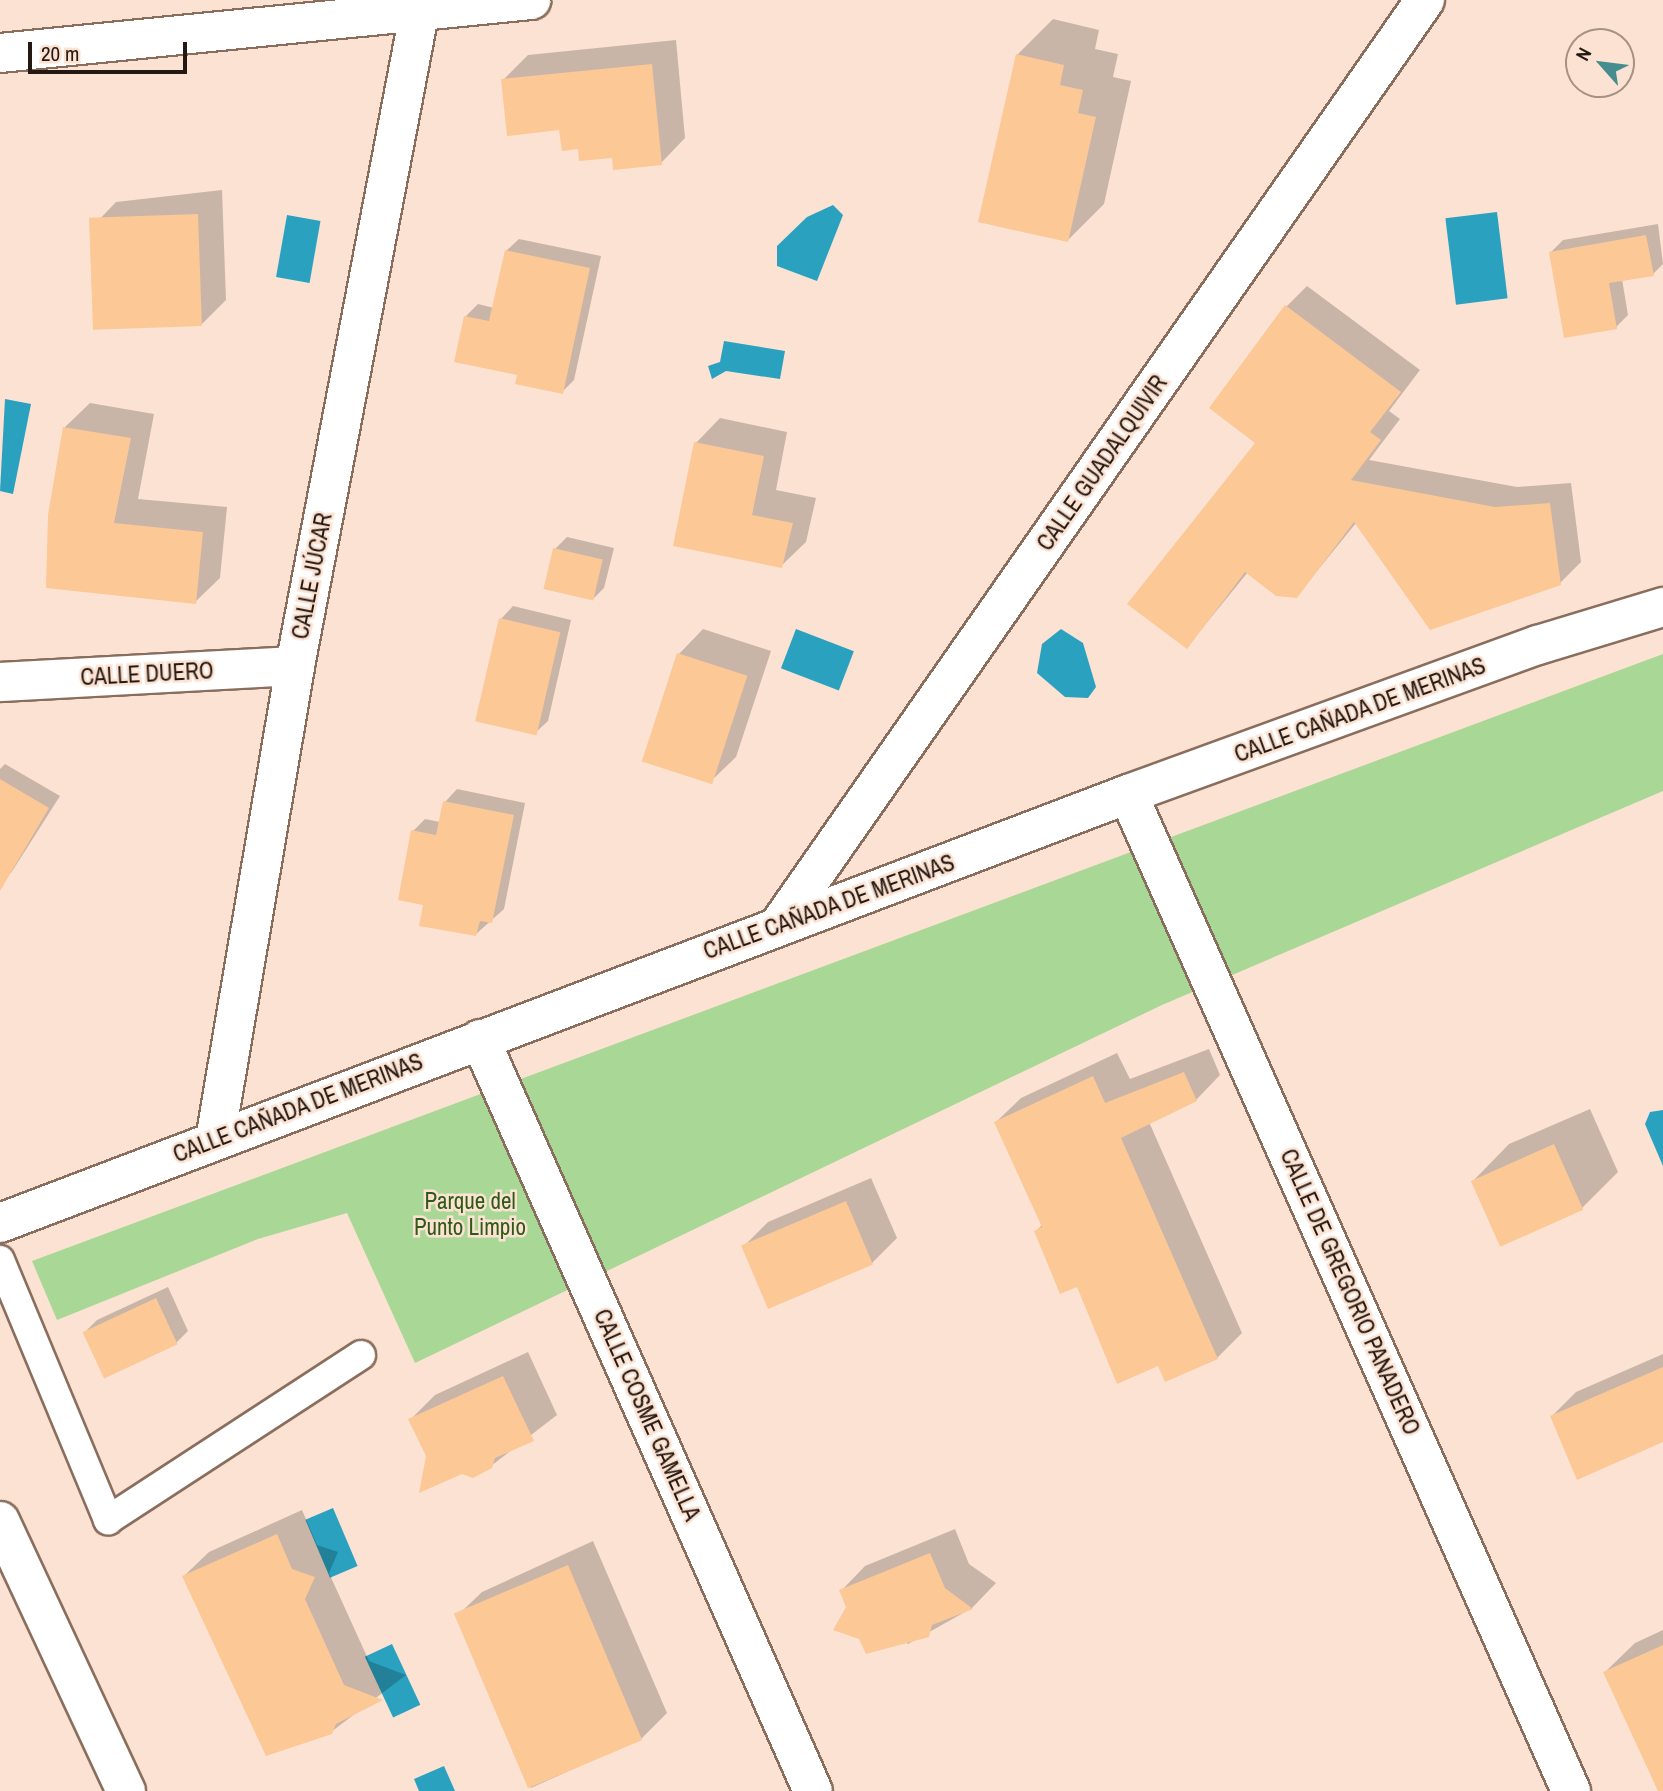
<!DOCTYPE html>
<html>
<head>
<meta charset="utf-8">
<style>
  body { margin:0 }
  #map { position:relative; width:1663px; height:1791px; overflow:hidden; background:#fce2d2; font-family:"Archivo Narrow",sans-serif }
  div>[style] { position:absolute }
  .green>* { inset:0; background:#a9d796 }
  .water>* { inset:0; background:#2ba1c0; transform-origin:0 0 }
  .shadow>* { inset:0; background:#0003 }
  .building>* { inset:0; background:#fbc896; transform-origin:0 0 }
  .roads { filter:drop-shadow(2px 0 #8a6e5d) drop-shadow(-2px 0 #8a6e5d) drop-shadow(0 2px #8a6e5d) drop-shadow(0 -2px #8a6e5d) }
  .lane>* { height:28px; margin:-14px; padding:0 14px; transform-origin:14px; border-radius:14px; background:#fff }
  .street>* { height:38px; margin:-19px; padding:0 19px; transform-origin:19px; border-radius:19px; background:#fff }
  span { translate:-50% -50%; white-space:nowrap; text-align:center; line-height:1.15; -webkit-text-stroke:5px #fce2d2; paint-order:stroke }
  .street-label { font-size:23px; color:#241912 }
  .park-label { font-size:23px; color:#2d5a15 }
  .north { position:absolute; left:1565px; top:28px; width:70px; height:70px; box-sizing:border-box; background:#fce2d2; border:2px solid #a69285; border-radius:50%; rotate:298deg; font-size:19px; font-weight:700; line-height:28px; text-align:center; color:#241912 }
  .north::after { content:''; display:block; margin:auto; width:24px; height:32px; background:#458d8e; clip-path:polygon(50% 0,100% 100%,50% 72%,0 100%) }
  .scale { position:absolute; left:28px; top:42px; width:159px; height:32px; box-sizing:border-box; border:4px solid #241912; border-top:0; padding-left:9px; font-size:21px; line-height:24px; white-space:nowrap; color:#241912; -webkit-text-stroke:5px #fce2d2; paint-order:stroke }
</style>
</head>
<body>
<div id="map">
  <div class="green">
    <i style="clip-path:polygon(1663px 654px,1663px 791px,1162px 1005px,415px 1363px,347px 1213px,258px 1239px,57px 1320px,32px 1261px)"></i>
  </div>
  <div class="water">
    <i style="clip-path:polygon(833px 205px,843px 215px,817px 281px,777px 266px,777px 246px,807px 217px)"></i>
    <i style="left:1497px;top:212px;width:87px;height:52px;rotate:83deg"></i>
    <i style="left:287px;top:215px;width:34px;height:63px;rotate:10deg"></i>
    <i style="clip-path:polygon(724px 341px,785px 351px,780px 379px,726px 371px,712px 379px,708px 366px,720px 362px)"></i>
    <i style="clip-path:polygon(5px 399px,31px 404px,13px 494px,0 491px)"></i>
    <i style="left:796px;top:629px;width:62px;height:42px;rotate:21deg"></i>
    <i style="clip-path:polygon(1061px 629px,1083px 643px,1096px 687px,1088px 698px,1065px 697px,1037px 673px,1042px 644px)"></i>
    <i style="clip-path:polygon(1663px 1110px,1663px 1166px,1645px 1124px,1650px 1112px)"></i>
    <i style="left:333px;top:1508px;width:63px;height:30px;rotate:67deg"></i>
    <i style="left:392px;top:1644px;width:67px;height:30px;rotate:65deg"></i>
    <i style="clip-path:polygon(444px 1766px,455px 1791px,419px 1791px,414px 1779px)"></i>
  </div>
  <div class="shadow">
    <i style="clip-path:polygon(1053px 19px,1099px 30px,1095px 49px,1118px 54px,1113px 77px,1131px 81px,1104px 204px,1068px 240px,1017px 55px)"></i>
    <i style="clip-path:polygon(676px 40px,685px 138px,661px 163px,579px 147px,503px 80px,528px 55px)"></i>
    <i style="clip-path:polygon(222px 190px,226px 300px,201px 325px,92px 227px,116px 202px)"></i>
    <i style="clip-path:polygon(1658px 224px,1663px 264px,1653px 274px,1622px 279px,1628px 315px,1616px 327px,1551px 252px,1563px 240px)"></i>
    <i style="clip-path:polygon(519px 239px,601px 256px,574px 380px,562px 392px,519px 374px,466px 316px,478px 304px,494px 308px,506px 251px)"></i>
    <i style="clip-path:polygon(1307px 286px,1420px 370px,1389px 411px,1400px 419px,1369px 460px,1517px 487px,1571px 483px,1581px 562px,1560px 583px,1356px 523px,1296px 597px,1248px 572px,1187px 647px,1257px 442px,1286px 307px)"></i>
    <i style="clip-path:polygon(90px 403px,154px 414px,138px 499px,227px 507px,220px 578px,195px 602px,48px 586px,65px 427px)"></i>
    <i style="clip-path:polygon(720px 418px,787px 432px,776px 490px,816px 498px,806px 542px,781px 566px,696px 443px)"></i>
    <i style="clip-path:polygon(567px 537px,614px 548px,604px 588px,592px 600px,555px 549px)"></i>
    <i style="clip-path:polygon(513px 606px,571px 620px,548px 721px,535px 733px,501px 619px)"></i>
    <i style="clip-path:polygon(703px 629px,771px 651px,736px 757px,711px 781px,679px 654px)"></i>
    <i style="clip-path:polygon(5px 764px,60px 796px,11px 873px,0 867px,0 769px)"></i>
    <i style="clip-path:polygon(457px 789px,525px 803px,504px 909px,476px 934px,425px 903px,413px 831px,425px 819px,440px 822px,445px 802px)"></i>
    <i style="clip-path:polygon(1209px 1049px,1220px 1075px,1196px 1100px,1149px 1122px,1242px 1333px,1217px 1358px,1158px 1364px,1078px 1284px,1036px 1231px,1043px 1224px,996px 1122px,1021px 1098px,1117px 1053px,1130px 1079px)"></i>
    <i style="clip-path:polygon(1590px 1109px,1618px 1172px,1582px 1208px,1473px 1181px,1509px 1144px)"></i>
    <i style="clip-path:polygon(871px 1178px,897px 1238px,872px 1263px,768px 1307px,743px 1247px,768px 1222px)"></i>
    <i style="clip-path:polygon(168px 1287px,188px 1331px,176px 1343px,85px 1332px,97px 1320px)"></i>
    <i style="clip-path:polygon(528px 1352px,557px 1415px,491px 1466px,411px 1419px,435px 1395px)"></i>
    <i style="clip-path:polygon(1663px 1354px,1663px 1440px,1552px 1416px,1576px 1392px)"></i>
    <i style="clip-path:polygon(302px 1510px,317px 1545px,338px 1552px,329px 1573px,369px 1661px,406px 1675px,331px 1732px,184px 1576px,209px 1552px)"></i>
    <i style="clip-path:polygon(955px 1529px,969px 1564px,996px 1583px,972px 1608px,908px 1644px,848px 1607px,841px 1591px,865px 1566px)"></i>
    <i style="clip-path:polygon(593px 1541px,667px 1713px,642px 1738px,531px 1788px,457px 1616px,482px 1592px)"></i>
    <i style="clip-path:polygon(1663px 1630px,1663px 1750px,1605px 1672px,1635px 1643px)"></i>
  </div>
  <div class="building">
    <i style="clip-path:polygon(1016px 54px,1064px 65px,1060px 85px,1083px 90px,1078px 113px,1096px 117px,1068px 242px,978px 222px)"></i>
    <i style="clip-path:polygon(652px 64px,662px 165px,613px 170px,612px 158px,579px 161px,578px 149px,562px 151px,559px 130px,507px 136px,501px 79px)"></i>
    <i style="left:198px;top:214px;width:112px;height:109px;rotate:88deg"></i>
    <i style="clip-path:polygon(1646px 235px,1654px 276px,1609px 283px,1617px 329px,1564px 338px,1549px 252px)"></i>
    <i style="clip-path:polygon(505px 250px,590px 268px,563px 394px,515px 384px,517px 375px,454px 362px,464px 316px,489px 321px)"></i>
    <i style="clip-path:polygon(1285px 305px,1401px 392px,1370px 432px,1381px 440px,1351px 480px,1495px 507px,1550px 503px,1561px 585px,1430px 630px,1354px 522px,1297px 598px,1276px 596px,1245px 572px,1187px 649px,1127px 604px,1255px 443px,1209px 408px)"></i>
    <i style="clip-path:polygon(63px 427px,131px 438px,114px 523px,203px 532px,196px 604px,46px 588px,48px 515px)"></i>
    <i style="clip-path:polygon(694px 442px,764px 456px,752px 515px,793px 523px,782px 568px,673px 546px)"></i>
    <i style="left:553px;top:548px;width:51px;height:42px;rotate:13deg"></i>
    <i style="left:499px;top:618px;width:63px;height:106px;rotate:13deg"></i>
    <i style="left:677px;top:653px;width:74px;height:114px;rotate:18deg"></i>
    <i style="clip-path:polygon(0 779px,49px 808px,0 891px)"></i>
    <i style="clip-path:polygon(443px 801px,514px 815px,492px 923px,480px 921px,476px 936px,419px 926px,423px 905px,398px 900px,411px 830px,436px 835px)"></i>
    <i style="clip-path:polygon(1184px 1072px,1197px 1101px,1121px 1138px,1218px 1359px,1165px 1382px,1158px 1366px,1117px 1384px,1077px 1287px,1060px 1294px,1034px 1231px,1042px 1227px,994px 1122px,1093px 1076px,1105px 1103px)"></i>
    <i style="left:1554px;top:1144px;width:72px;height:91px;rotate:66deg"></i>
    <i style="left:846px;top:1201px;width:69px;height:114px;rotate:67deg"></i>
    <i style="left:156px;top:1298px;width:51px;height:81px;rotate:65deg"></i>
    <i style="clip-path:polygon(1663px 1367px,1663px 1442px,1577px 1480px,1550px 1416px)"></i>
    <i style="clip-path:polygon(503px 1376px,534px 1441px,495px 1458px,492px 1468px,473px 1478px,462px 1474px,419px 1493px,426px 1456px,408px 1419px)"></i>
    <i style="clip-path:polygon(277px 1534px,292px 1569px,315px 1577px,305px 1599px,344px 1685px,383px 1700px,336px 1724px,332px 1734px,266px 1756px,182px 1576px)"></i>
    <i style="clip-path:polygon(930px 1553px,945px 1588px,973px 1609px,932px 1625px,929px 1637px,866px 1654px,859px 1639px,833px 1630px,846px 1607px,839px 1590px)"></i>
    <i style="left:568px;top:1565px;width:190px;height:124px;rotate:67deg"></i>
    <i style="clip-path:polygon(1663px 1645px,1663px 1791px,1658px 1791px,1603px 1672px)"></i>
  </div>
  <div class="roads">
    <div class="lane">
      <i style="left:0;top:1260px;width:282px;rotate:67.4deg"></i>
      <i style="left:108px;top:1520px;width:302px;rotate:-33.1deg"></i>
    </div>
    <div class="street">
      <i style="left:0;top:53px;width:534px;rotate:-5.7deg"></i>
      <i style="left:0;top:682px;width:295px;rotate:-3.1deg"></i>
      <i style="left:1128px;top:794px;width:1091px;rotate:66.04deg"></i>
      <i style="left:779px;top:925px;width:1128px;rotate:-55.07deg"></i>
      <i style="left:480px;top:1039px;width:822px;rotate:66.12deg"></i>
      <i style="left:215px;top:1140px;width:481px;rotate:-80.4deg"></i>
      <i style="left:295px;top:666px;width:664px;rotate:-79.23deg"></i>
      <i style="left:0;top:1223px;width:1207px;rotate:-20.82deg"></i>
      <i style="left:1128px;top:794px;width:436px;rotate:-20deg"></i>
      <i style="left:1538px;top:645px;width:131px;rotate:-16.9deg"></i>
      <i style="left:0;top:1521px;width:298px;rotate:65deg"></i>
    </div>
  </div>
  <div class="street-label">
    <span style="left:1102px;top:463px;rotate:-55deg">CALLE GUADALQUIVIR</span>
    <span style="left:312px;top:576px;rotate:-79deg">CALLE JÚCAR</span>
    <span style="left:147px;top:674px;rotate:-3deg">CALLE DUERO</span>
    <span style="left:1360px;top:710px;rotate:-20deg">CALLE CAÑADA DE MERINAS</span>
    <span style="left:829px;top:907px;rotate:-20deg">CALLE CAÑADA DE MERINAS</span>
    <span style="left:298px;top:1108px;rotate:-21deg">CALLE CAÑADA DE MERINAS</span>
    <span style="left:1350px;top:1292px;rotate:66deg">CALLE DE GREGORIO PANADERO</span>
    <span style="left:647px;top:1415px;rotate:66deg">CALLE COSME GAMELLA</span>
  </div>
  <div class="park-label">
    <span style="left:470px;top:1214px">Parque del<br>Punto Limpio</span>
  </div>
  <div class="north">N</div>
  <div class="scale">20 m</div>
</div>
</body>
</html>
